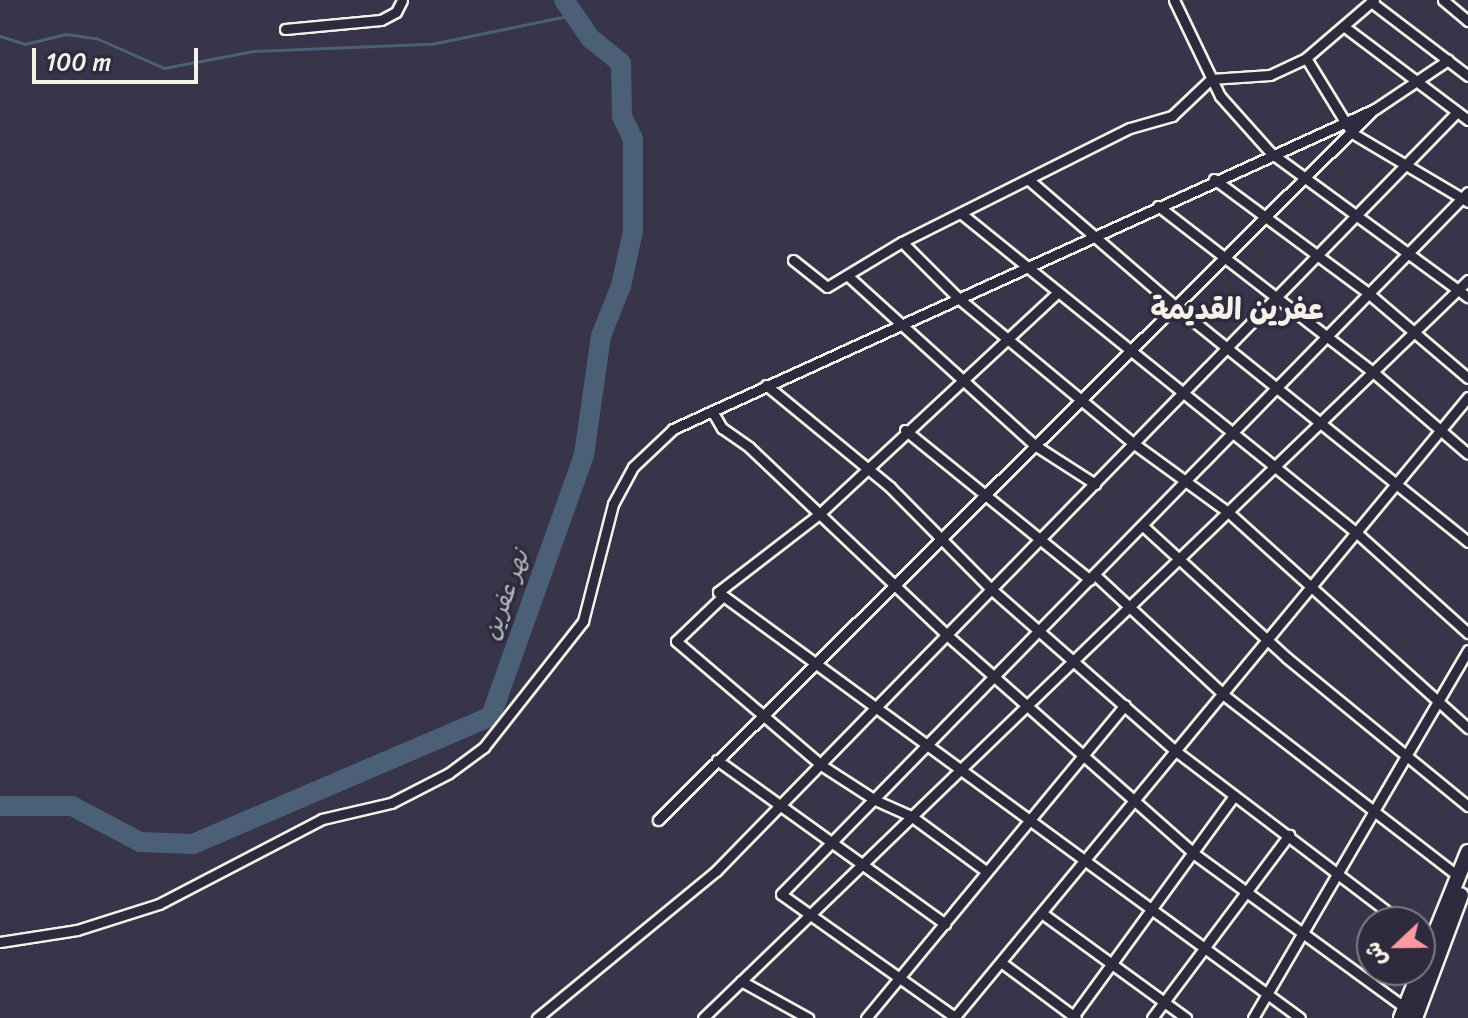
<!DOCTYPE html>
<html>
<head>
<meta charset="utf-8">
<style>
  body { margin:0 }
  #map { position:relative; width:1468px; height:1018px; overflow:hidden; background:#38344a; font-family:Sriracha,"Playpen Sans Arabic",sans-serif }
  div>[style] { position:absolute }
  .stream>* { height:3px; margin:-1.5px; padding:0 1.5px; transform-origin:1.5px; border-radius:1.5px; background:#4b6076 }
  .river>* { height:20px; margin:-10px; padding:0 10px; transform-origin:10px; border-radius:10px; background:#4b6076 }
  .roads { filter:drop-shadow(2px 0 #f4f1e8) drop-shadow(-2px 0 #f4f1e8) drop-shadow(0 2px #f4f1e8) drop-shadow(0 -2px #f4f1e8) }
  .minor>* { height:9px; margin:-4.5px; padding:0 4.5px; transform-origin:4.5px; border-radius:4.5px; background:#2f2a3d }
  .secondary>* { height:14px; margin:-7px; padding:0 7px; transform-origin:7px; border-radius:7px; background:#2f2a3d }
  span { translate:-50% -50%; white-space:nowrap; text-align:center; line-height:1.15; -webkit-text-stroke:7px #2f2a3d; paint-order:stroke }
  .water-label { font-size:24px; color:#b0b7ba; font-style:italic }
  .district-label { font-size:30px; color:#f4f1e8; font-weight:700 }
  .north { position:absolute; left:1356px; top:906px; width:80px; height:80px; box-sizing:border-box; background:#2f2a3d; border:2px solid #7e7a81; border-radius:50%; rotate:248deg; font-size:22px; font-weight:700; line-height:32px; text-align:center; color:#f4f1e8 }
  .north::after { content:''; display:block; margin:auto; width:28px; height:36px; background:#ff9aa2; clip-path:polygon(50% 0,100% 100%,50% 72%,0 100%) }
  .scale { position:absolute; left:32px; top:48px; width:166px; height:36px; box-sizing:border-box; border:4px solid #f4f1e8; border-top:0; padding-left:10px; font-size:24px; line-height:28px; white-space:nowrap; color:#f4f1e8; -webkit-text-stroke:6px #2f2a3d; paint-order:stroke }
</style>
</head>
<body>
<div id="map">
  <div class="stream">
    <i style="left:0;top:36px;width:26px;rotate:18deg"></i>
    <i style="left:25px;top:44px;width:42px;rotate:-13.7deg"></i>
    <i style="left:66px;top:34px;width:30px;rotate:8deg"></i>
    <i style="left:96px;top:38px;width:74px;rotate:23.8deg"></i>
    <i style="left:164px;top:68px;width:91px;rotate:-10.8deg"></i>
    <i style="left:253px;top:51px;width:178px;rotate:-2.3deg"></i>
    <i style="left:431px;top:44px;width:144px;rotate:-11.6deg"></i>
  </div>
  <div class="river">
    <i style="left:0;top:806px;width:72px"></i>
    <i style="left:72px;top:806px;width:77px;rotate:27.9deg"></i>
    <i style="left:140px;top:842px;width:53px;rotate:2.2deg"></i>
    <i style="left:193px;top:844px;width:324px;rotate:-23.2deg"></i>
    <i style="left:491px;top:716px;width:277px;rotate:-70.4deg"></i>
    <i style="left:584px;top:455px;width:120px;rotate:-81.9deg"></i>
    <i style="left:601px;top:336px;width:54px;rotate:-68.2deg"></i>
    <i style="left:621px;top:286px;width:56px;rotate:-77.7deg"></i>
    <i style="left:633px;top:231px;width:92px;rotate:-90deg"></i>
    <i style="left:633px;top:139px;width:25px;rotate:-116deg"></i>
    <i style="left:622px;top:116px;width:53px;rotate:-91.1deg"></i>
    <i style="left:621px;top:63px;width:38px;rotate:-141deg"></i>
    <i style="left:591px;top:39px;width:47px;rotate:-124.7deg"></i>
  </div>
  <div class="roads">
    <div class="minor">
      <i style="left:1174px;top:0;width:106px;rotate:64.4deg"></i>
      <i style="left:1220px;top:96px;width:76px;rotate:48.2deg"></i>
      <i style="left:1271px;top:153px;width:244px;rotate:36.2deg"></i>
      <i style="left:1374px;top:0;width:4px;rotate:146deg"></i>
      <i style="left:1371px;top:2px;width:122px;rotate:37.3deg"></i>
      <i style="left:1443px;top:0;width:33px;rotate:40deg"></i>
      <i style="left:1346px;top:28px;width:153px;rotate:37deg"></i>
      <i style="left:285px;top:29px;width:96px;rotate:-5.4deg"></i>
      <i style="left:381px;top:20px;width:17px;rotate:-28deg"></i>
      <i style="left:396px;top:12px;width:13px;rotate:-63deg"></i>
      <i style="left:1306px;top:58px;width:88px;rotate:58.5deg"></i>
      <i style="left:1352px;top:133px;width:135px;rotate:30.7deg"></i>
      <i style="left:1214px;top:179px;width:192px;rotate:36.5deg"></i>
      <i style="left:1368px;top:293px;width:131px;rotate:40.4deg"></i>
      <i style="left:1029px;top:180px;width:194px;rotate:40.8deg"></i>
      <i style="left:1176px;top:307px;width:375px;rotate:38.8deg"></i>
      <i style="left:1158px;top:206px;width:272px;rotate:37.7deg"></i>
      <i style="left:1373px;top:372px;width:125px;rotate:40.8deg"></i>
      <i style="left:963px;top:215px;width:508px;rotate:38.92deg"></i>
      <i style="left:1358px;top:534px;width:148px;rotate:42deg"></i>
      <i style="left:902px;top:242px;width:78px;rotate:45deg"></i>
      <i style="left:957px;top:297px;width:229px;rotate:39.7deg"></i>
      <i style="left:1133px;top:443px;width:117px;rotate:36deg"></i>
      <i style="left:1228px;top:512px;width:323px;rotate:42deg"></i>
      <i style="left:793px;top:260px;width:43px;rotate:38.5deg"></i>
      <i style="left:827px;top:287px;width:87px;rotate:-31deg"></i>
      <i style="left:902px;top:242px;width:255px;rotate:-26.6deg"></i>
      <i style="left:1130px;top:128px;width:44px;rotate:-15.9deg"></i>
      <i style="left:1172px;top:116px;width:54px;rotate:-43.5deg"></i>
      <i style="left:1211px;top:79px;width:59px;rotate:-3.9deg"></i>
      <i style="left:1270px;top:75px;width:40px;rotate:-25deg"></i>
      <i style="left:1306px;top:58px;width:86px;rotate:-40.7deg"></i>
      <i style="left:848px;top:276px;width:250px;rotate:42.2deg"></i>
      <i style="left:1033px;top:444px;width:74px;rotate:32.8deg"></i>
      <i style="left:1056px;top:294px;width:325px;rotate:137.1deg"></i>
      <i style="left:818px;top:515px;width:126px;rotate:142.4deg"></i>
      <i style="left:718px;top:592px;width:721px;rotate:36.2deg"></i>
      <i style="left:766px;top:385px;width:161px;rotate:39.4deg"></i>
      <i style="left:890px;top:487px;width:142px;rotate:45.3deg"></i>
      <i style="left:990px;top:588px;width:249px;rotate:41.3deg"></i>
      <i style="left:1177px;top:752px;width:281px;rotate:37.2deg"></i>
      <i style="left:712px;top:411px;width:20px;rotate:60deg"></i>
      <i style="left:722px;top:428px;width:33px;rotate:35deg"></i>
      <i style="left:749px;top:447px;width:273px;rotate:43.5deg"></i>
      <i style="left:947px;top:635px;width:329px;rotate:41.5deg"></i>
      <i style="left:1193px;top:853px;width:261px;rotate:36.1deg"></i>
      <i style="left:905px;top:430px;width:238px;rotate:39deg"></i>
      <i style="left:1143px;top:526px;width:195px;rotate:42.5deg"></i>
      <i style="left:1287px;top:658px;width:234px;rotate:39.3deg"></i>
      <i style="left:1095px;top:575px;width:178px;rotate:42.9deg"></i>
      <i style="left:1225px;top:696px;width:294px;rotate:37.7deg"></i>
      <i style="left:723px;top:596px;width:65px;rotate:136.2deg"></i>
      <i style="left:676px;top:641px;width:191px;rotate:40.5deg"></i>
      <i style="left:821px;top:765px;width:64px;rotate:32.9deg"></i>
      <i style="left:875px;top:800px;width:39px;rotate:24deg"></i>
      <i style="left:911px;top:816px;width:93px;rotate:36.3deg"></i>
      <i style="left:717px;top:760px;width:281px;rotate:35.7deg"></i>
      <i style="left:658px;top:820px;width:1005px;rotate:-44.8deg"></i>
      <i style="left:1043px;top:914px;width:177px;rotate:36deg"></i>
      <i style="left:1420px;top:937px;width:14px;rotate:39deg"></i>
      <i style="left:0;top:942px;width:78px;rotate:-8.9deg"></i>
      <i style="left:77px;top:930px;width:86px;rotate:-17.6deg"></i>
      <i style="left:159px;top:904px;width:184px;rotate:-27.5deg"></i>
      <i style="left:322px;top:819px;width:71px;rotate:-13.1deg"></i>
      <i style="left:391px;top:803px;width:65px;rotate:-27.3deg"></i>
      <i style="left:449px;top:773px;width:44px;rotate:-36.6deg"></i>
      <i style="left:484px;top:747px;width:160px;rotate:-51.8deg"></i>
      <i style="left:583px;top:621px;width:121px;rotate:-75.6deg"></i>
      <i style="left:613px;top:504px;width:42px;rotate:-61.6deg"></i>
      <i style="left:633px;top:467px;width:55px;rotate:-43.5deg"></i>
      <i style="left:673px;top:429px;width:771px;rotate:-24.51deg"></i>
      <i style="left:1375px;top:109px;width:88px;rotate:-33.9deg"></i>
      <i style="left:1002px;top:963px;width:92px;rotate:36.6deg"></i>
      <i style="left:741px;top:981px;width:77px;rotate:28.9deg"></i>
      <i style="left:537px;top:1018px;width:232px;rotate:-39.4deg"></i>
      <i style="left:716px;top:871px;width:1061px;rotate:-45.69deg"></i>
      <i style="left:703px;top:1018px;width:1063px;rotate:-43.97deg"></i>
      <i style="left:866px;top:1018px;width:406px;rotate:-50.4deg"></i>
      <i style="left:954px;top:1018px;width:806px;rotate:-50.39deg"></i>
      <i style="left:956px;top:1018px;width:214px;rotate:-144.7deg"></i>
      <i style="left:781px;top:894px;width:982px;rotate:-45.62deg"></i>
      <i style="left:1072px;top:1018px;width:275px;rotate:-53.9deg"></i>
      <i style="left:1152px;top:1018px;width:229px;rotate:-53.2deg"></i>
      <i style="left:1253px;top:1018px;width:426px;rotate:-59.7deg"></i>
    </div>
    <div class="secondary">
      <i style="left:1401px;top:1018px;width:179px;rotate:-68deg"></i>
      <i style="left:1415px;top:1018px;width:131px;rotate:-69.5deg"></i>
    </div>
  </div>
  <div class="water-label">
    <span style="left:506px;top:595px;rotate:-70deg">نهر عفرين</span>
  </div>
  <div class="district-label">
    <span style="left:1237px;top:309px">عفرين القديمة</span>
  </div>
  <div class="north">ش</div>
  <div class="scale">100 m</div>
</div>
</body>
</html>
